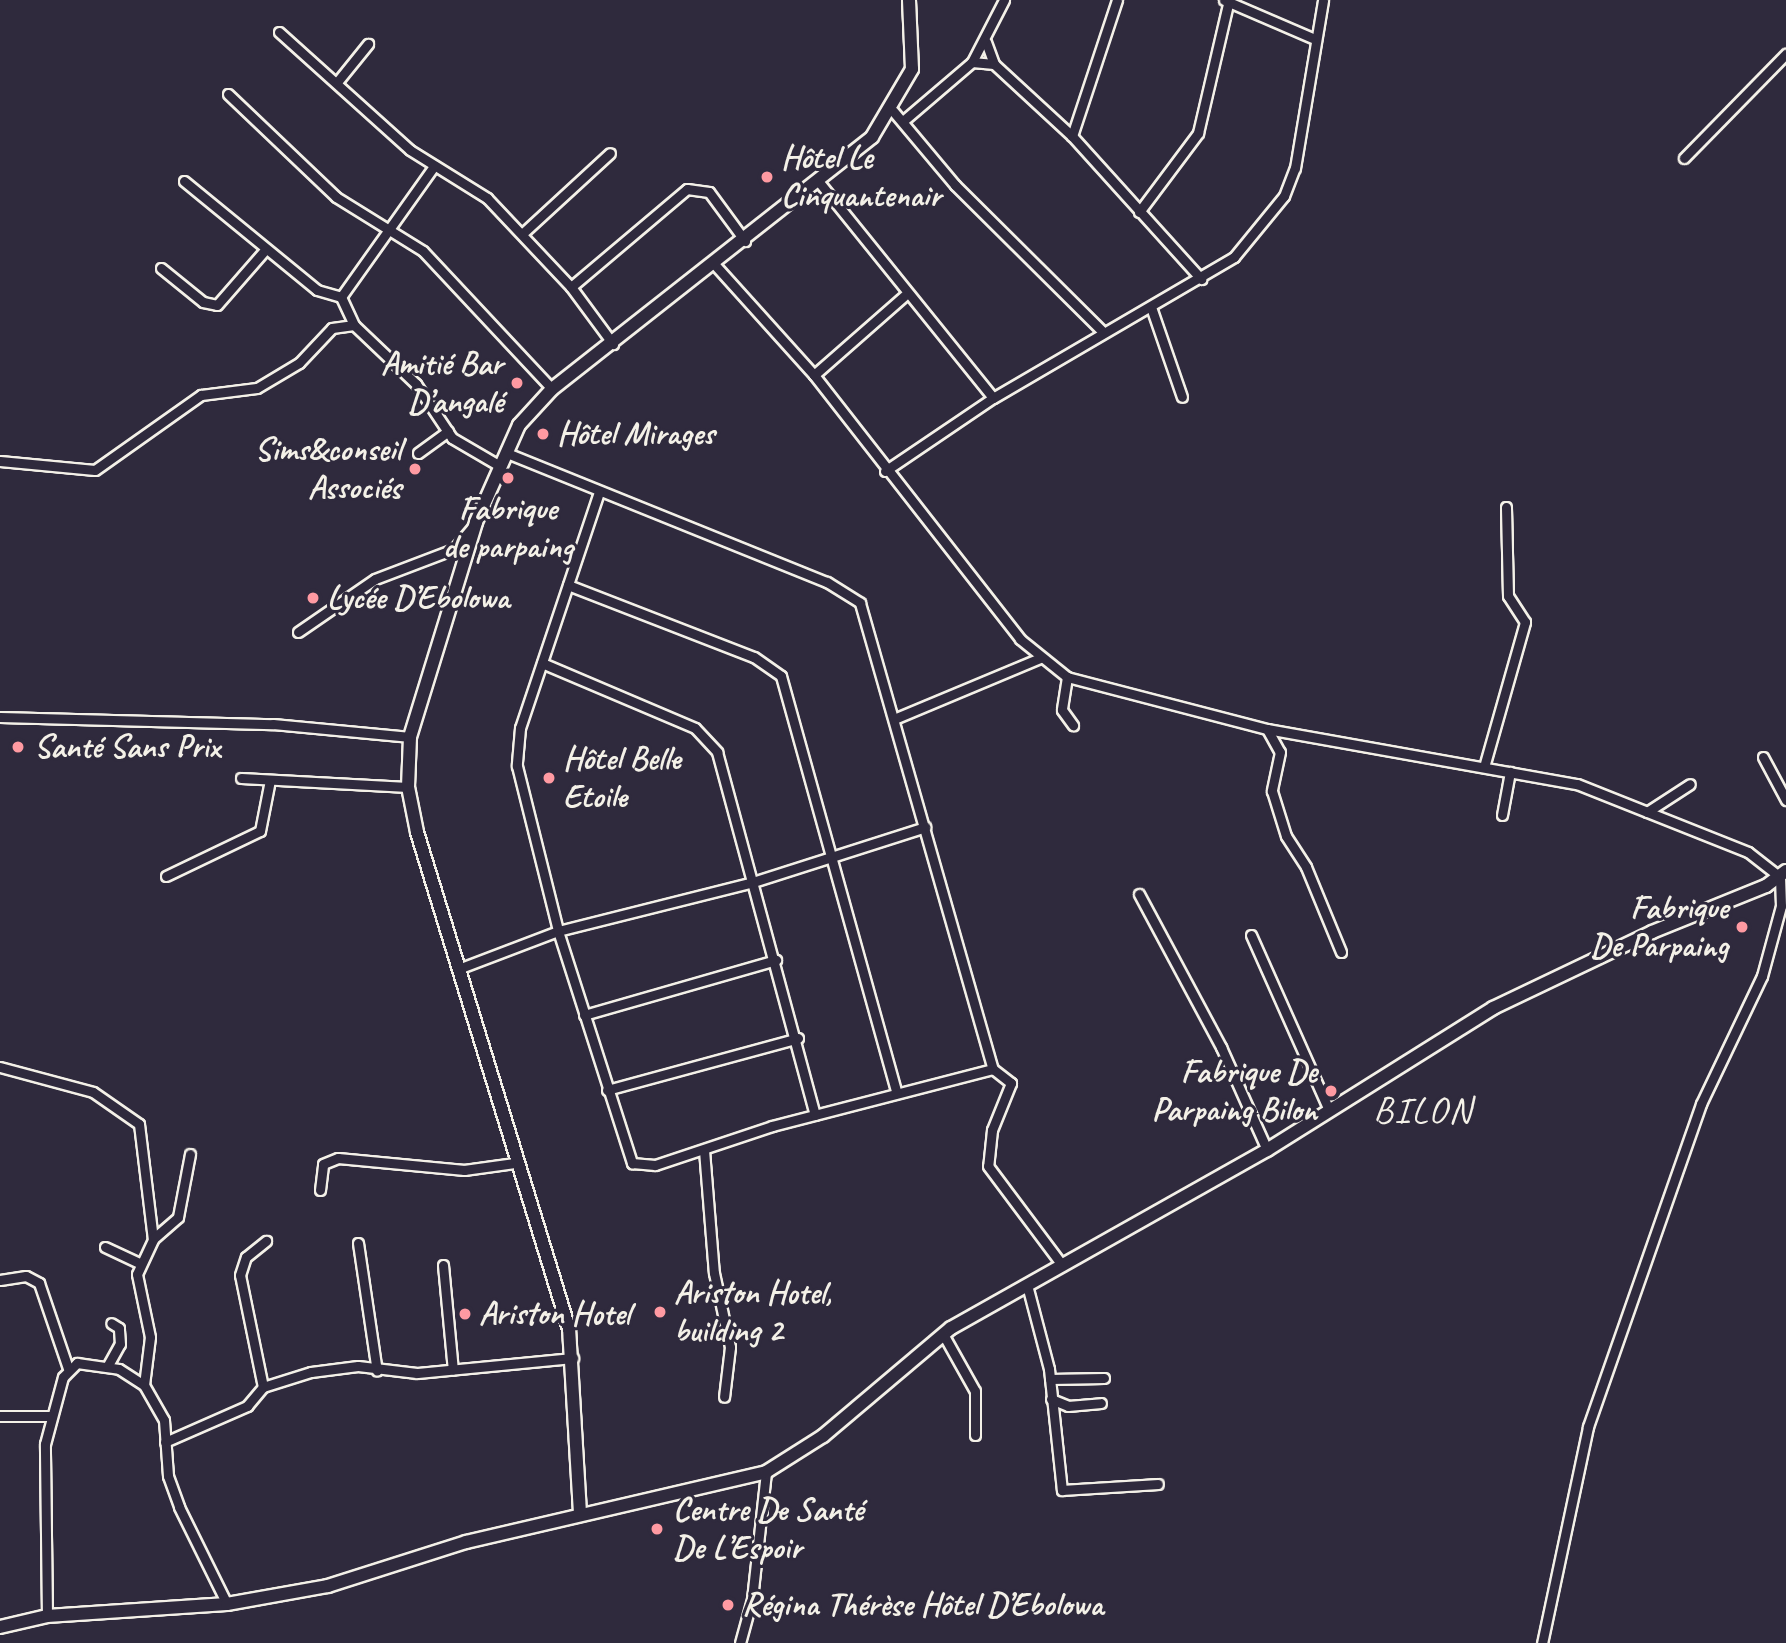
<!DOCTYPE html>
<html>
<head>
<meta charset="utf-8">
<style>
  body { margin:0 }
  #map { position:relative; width:1786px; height:1643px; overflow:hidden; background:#2f2a3d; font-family:Caveat,sans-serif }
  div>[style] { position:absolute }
  .roads { filter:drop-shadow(2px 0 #f4f1e8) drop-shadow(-2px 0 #f4f1e8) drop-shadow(0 2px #f4f1e8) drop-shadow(0 -2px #f4f1e8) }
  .street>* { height:9px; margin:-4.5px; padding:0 4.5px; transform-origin:4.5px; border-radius:4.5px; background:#2f2a3d }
  .secondary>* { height:12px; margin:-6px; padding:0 6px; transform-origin:6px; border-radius:6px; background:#2f2a3d }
  .dots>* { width:19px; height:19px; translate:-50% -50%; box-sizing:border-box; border:4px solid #2f2a3d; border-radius:50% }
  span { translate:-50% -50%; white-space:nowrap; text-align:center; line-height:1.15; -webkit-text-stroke:6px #2f2a3d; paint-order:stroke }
  .poi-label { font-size:33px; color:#f4f1e8; font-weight:700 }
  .left { translate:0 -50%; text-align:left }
  .right { translate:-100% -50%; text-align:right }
  .quarter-label { font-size:37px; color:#f4f1e8; letter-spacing:2px }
</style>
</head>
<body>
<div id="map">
  <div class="roads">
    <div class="street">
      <i style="left:1224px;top:0;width:99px;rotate:23.2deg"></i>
      <i style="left:279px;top:32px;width:176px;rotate:42deg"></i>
      <i style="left:410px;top:150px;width:91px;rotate:31.9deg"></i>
      <i style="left:487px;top:198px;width:122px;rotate:46.7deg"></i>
      <i style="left:571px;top:287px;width:71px;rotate:53.6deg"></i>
      <i style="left:986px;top:42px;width:23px;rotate:70deg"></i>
      <i style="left:972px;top:62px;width:22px;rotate:5deg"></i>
      <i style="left:994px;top:64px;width:106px;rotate:42.7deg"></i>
      <i style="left:1072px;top:136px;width:193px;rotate:47.9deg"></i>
      <i style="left:338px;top:81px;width:48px;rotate:-51deg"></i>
      <i style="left:228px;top:94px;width:149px;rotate:43.6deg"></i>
      <i style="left:336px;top:197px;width:102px;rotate:31.8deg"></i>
      <i style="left:423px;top:251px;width:189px;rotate:46.9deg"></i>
      <i style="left:893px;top:111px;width:97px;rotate:50deg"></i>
      <i style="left:955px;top:185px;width:209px;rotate:44.8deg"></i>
      <i style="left:903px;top:121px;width:91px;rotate:-40.5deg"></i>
      <i style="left:972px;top:62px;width:70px;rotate:-62.7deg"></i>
      <i style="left:1072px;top:136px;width:143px;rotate:-71.7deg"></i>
      <i style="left:1684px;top:158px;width:146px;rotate:-45.6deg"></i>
      <i style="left:184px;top:181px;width:172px;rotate:39.3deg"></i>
      <i style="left:317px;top:290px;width:25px;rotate:16deg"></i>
      <i style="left:341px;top:297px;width:31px;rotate:65deg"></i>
      <i style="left:354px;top:325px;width:86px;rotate:43.6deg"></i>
      <i style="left:416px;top:384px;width:65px;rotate:56.3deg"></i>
      <i style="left:452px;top:438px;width:56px;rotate:30.3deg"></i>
      <i style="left:819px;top:182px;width:277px;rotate:51.1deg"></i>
      <i style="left:1139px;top:212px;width:99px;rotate:-53.2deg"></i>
      <i style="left:1198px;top:133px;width:137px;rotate:-76.9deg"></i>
      <i style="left:523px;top:233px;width:118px;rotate:-42.6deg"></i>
      <i style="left:715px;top:265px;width:148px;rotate:48deg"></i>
      <i style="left:814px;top:375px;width:335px;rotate:52deg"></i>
      <i style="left:1020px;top:639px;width:60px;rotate:39deg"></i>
      <i style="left:1067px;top:677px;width:207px;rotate:14.6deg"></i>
      <i style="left:1267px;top:729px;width:315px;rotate:10.1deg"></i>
      <i style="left:1577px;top:784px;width:184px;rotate:21.7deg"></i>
      <i style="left:1748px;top:852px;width:41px;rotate:38deg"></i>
      <i style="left:1780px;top:877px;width:29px;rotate:88deg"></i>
      <i style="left:1781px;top:906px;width:73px;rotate:105.2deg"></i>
      <i style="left:1762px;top:976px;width:142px;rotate:115.5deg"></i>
      <i style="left:1701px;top:1104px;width:342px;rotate:109.3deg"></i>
      <i style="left:1588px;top:1427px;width:221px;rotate:102deg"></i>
      <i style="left:161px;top:268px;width:54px;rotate:39deg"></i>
      <i style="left:203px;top:302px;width:14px;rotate:12deg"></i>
      <i style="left:217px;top:305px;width:73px;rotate:-48.9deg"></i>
      <i style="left:571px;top:287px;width:152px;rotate:-40.2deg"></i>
      <i style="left:687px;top:189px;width:22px;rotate:8deg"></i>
      <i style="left:709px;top:192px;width:61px;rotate:53.7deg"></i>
      <i style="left:341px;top:297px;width:161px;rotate:-54.6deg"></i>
      <i style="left:1151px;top:307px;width:95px;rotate:71deg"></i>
      <i style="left:814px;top:375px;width:120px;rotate:-41.3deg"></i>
      <i style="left:418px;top:453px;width:37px;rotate:-36deg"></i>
      <i style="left:507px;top:453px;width:345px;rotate:22deg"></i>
      <i style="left:827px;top:582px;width:39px;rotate:32deg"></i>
      <i style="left:860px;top:603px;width:485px;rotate:74.1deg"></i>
      <i style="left:993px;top:1069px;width:23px;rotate:38deg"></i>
      <i style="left:1011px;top:1083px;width:51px;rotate:112deg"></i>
      <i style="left:992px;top:1130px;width:36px;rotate:96deg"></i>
      <i style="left:988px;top:1166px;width:124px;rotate:53.2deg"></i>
      <i style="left:0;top:461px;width:95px;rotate:5.4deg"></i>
      <i style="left:95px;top:470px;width:130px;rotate:-35.3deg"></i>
      <i style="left:201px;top:395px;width:56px;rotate:-7.1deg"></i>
      <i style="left:257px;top:388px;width:49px;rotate:-30.8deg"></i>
      <i style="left:299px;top:363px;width:48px;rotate:-46.7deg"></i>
      <i style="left:332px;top:328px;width:22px;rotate:-8deg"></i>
      <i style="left:885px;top:471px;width:130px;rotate:-34.1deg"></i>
      <i style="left:993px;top:398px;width:279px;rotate:-30.3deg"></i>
      <i style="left:1234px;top:257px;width:79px;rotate:-50.7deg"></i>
      <i style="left:1284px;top:196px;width:30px;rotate:-69deg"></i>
      <i style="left:1295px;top:168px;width:170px;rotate:-80.5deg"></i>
      <i style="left:599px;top:492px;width:249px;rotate:108.5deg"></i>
      <i style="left:520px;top:728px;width:38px;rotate:95deg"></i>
      <i style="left:517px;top:766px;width:170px;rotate:76deg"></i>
      <i style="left:558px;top:931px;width:244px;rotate:72.3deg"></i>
      <i style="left:632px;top:1163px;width:23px;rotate:5deg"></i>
      <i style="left:655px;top:1165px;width:123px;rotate:-18.4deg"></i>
      <i style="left:772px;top:1126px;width:228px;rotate:-14.5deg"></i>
      <i style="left:568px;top:585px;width:199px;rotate:21.2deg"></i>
      <i style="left:754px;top:657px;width:33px;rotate:35deg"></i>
      <i style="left:781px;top:676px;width:433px;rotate:74.5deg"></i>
      <i style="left:298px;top:632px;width:93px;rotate:-34.5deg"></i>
      <i style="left:375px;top:579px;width:85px;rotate:-20.8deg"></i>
      <i style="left:454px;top:549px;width:30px;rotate:-50deg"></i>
      <i style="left:542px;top:663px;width:166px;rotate:23deg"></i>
      <i style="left:695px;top:728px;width:33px;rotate:47deg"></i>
      <i style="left:717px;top:752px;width:376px;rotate:74.9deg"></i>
      <i style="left:1067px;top:677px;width:33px;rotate:99deg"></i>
      <i style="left:1062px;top:710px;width:19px;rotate:54deg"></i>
      <i style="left:0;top:717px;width:273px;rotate:1.5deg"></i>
      <i style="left:273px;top:724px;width:138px;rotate:5.4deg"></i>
      <i style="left:894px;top:719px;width:158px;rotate:-22.7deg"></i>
      <i style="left:1267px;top:729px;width:26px;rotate:61deg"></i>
      <i style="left:1280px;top:752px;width:40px;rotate:102deg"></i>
      <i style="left:1272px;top:791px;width:47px;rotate:72.7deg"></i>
      <i style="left:1286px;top:836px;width:37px;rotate:57deg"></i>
      <i style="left:1306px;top:867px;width:92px;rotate:67.6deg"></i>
      <i style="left:1763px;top:757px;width:49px;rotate:61.9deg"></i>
      <i style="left:1484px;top:767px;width:151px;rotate:-74.2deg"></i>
      <i style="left:1525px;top:622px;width:31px;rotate:-123deg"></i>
      <i style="left:1508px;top:596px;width:89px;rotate:-91.3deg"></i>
      <i style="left:241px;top:778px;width:167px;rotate:3.1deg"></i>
      <i style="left:1647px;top:812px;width:51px;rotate:-33.1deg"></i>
      <i style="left:1502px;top:815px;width:44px;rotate:-79.5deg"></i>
      <i style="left:166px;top:876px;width:104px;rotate:-25.6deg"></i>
      <i style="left:260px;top:831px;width:52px;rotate:-78.9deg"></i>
      <i style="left:1139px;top:894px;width:174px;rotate:61.8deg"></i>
      <i style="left:1221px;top:1047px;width:113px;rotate:65.9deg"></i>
      <i style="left:1251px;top:935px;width:189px;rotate:66deg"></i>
      <i style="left:458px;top:969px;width:107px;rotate:-20.8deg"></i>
      <i style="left:558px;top:931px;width:201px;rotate:-14.1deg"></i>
      <i style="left:753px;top:882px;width:181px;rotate:-17.7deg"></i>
      <i style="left:584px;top:1015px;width:200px;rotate:-16deg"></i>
      <i style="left:0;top:1067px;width:96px;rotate:15deg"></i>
      <i style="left:93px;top:1092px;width:56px;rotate:34.8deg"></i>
      <i style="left:139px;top:1124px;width:116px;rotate:83.1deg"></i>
      <i style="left:607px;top:1090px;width:198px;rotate:-15.2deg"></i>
      <i style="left:704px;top:1150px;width:123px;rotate:85.4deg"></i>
      <i style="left:714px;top:1273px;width:76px;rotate:77.8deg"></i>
      <i style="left:730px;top:1347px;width:50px;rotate:96.8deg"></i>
      <i style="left:320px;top:1190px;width:26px;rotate:-83deg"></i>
      <i style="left:323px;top:1164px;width:16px;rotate:-22deg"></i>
      <i style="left:338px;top:1158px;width:127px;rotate:5.4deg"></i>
      <i style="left:464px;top:1170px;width:51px;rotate:-7.8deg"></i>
      <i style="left:358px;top:1243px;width:129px;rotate:81.6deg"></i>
      <i style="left:105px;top:1247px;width:38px;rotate:25deg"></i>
      <i style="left:443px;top:1265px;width:105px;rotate:84.6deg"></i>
      <i style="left:0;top:1280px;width:26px;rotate:-9deg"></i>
      <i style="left:26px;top:1276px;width:15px;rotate:28deg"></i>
      <i style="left:39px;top:1283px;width:90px;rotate:71.2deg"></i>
      <i style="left:1027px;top:1285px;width:87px;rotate:75.3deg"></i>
      <i style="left:1049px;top:1369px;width:122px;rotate:83.9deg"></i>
      <i style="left:1062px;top:1490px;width:96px;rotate:-3.6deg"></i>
      <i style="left:943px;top:1334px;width:65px;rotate:60.7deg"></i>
      <i style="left:975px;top:1391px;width:44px;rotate:90deg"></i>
      <i style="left:107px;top:1367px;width:26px;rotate:-61deg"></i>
      <i style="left:120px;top:1344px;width:16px;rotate:-94deg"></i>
      <i style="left:119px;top:1328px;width:9px;rotate:-148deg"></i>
      <i style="left:1050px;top:1379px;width:54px;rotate:-1.1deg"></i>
      <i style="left:144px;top:1385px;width:48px;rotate:-82.9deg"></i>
      <i style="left:150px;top:1337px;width:64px;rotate:-101.7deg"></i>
      <i style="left:137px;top:1274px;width:38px;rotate:-65deg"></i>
      <i style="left:153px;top:1239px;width:33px;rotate:-41deg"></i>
      <i style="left:178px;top:1217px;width:64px;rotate:-79.2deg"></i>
      <i style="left:263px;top:1387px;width:114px;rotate:-101.6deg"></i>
      <i style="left:240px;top:1275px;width:19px;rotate:-72deg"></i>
      <i style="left:246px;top:1257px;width:26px;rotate:-39deg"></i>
      <i style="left:1051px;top:1399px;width:18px;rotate:22deg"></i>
      <i style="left:1068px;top:1406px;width:33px;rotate:-5deg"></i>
      <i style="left:0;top:1416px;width:49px"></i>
      <i style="left:165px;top:1442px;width:90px;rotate:-23.7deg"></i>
      <i style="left:247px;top:1406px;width:25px;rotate:-50deg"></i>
      <i style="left:263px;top:1387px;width:50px;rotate:-17.4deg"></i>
      <i style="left:311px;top:1372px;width:47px;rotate:-7.3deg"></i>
      <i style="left:358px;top:1366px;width:59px;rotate:6.8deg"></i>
      <i style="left:417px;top:1373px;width:157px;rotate:-5.5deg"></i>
      <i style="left:47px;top:1616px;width:172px;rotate:-90.7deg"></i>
      <i style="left:45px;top:1444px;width:69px;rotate:-75deg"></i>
      <i style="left:63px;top:1377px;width:20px;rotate:-45deg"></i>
      <i style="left:77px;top:1363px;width:42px;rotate:8.1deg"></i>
      <i style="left:119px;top:1369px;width:30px;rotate:33deg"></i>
      <i style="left:144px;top:1385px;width:40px;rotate:60.3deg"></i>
      <i style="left:164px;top:1420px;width:56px;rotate:85.9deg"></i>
      <i style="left:168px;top:1476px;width:33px;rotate:70deg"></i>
      <i style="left:179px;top:1507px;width:108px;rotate:63.7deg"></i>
      <i style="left:740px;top:1643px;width:46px;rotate:-74.7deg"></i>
      <i style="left:752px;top:1599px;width:128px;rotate:-83.7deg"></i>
    </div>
    <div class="secondary">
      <i style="left:580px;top:1513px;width:184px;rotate:-93.4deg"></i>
      <i style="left:569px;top:1329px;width:520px;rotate:-107.01deg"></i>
      <i style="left:417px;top:832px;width:46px;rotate:-101.3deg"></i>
      <i style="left:408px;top:787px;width:50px;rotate:-87.7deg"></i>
      <i style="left:410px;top:737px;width:225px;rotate:-72.9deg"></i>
      <i style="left:476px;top:522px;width:106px;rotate:-66.1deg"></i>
      <i style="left:519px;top:425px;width:49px;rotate:-47.5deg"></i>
      <i style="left:552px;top:389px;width:407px;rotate:-38.2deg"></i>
      <i style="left:872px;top:137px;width:79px;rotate:-59.5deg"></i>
      <i style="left:912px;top:69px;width:69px;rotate:-92.5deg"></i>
      <i style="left:0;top:1627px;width:48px;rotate:-13.2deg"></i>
      <i style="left:47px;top:1616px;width:180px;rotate:-3.8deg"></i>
      <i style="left:227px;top:1604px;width:103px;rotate:-10.1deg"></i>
      <i style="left:328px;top:1586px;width:145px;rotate:-17.7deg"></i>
      <i style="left:466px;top:1542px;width:308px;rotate:-13.1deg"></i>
      <i style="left:766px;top:1472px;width:67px;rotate:-32.3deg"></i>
      <i style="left:823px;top:1436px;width:167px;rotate:-40.2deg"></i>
      <i style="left:951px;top:1328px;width:363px;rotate:-29.4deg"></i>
      <i style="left:1267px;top:1150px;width:267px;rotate:-32.1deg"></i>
      <i style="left:1493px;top:1008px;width:176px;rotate:-25.5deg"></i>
      <i style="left:1652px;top:932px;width:123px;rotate:-22deg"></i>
      <i style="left:1766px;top:886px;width:25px;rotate:-37deg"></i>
    </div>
  </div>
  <div class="dots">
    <i style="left:767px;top:177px;background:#ff9aa2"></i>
    <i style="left:517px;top:383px;background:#ff9aa2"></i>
    <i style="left:543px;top:434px;background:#ff9aa2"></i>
    <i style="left:415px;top:469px;background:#ff9aa2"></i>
    <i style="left:508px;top:478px;background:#ff9aa2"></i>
    <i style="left:313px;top:598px;background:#ff9aa2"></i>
    <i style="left:18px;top:747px;background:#ff9aa2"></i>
    <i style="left:549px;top:778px;background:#ff9aa2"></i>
    <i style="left:1742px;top:927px;background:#ff9aa2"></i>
    <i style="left:1331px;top:1091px;background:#ff9aa2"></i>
    <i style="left:660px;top:1312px;background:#ff9aa2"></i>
    <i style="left:465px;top:1314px;background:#ff9aa2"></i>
    <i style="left:657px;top:1529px;background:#ff9aa2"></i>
    <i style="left:728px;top:1605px;background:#ff9aa2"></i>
  </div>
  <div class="poi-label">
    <span class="left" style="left:781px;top:177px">Hôtel Le<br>Cinquantenair</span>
    <span class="right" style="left:503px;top:383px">Amitié Bar<br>D’angalé</span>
    <span class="left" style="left:557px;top:434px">Hôtel Mirages</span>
    <span class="right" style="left:401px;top:469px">Sims&amp;conseil<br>Associés</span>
    <span style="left:508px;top:528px">Fabrique<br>de parpaing</span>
    <span class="left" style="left:327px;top:598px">Lycée D’Ebolowa</span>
    <span class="left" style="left:34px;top:747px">Santé Sans Prix</span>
    <span class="left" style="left:563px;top:778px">Hôtel Belle<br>Etoile</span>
    <span class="right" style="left:1728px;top:927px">Fabrique<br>De Parpaing</span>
    <span class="right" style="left:1317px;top:1091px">Fabrique De<br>Parpaing Bilon</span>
    <span class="left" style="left:674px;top:1312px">Ariston Hotel,<br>building 2</span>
    <span class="left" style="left:479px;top:1314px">Ariston Hotel</span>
    <span class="left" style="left:673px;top:1529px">Centre De Santé<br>De L’Espoir</span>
    <span class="left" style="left:742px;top:1605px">Régina Thérèse Hôtel D’Ebolowa</span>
  </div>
  <div class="quarter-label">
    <span style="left:1423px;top:1110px">BILON</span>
  </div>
</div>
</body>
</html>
